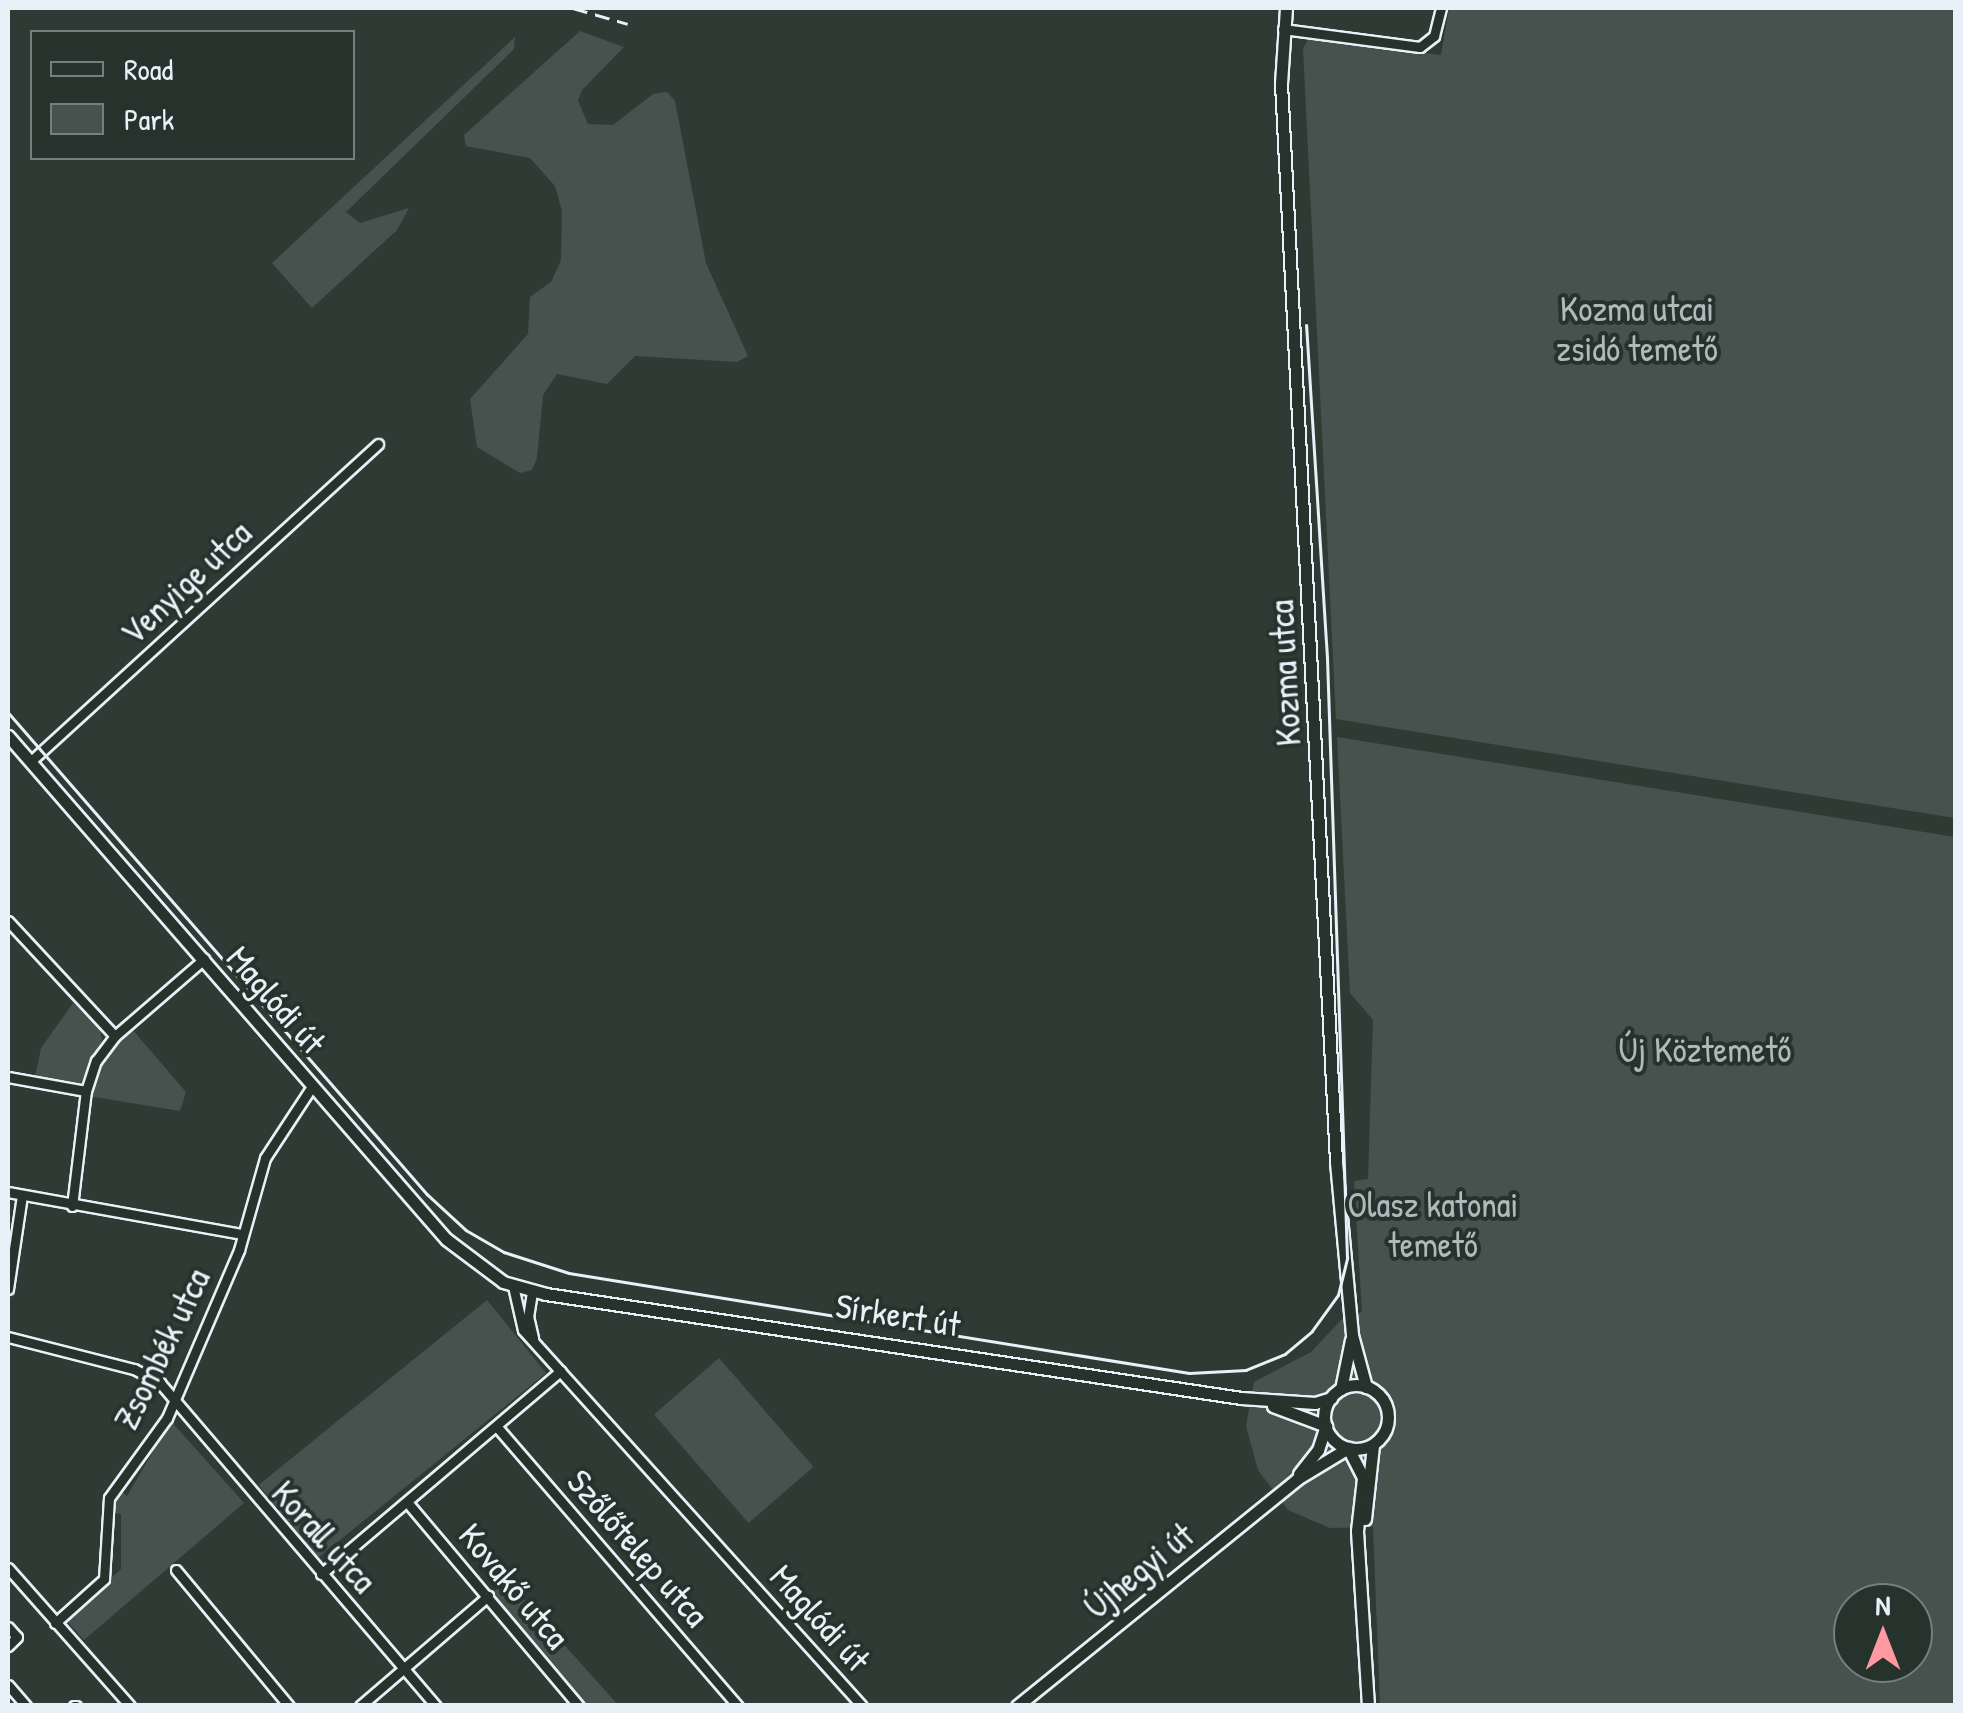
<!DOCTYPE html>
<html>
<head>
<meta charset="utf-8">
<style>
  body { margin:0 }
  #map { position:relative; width:1963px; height:1713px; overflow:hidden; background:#2e3b35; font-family:"Patrick Hand",sans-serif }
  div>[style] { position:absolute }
  .green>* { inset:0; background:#45524e; transform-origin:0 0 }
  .roads { filter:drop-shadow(2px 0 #e8f1f8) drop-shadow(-2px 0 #e8f1f8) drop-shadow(0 2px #e8f1f8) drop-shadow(0 -2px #e8f1f8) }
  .street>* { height:9px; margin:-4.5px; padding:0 4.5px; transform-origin:4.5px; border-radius:4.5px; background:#26332d }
  .secondary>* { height:11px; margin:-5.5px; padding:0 5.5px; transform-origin:5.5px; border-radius:5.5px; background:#26332d }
  .secondary>.ring { margin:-5.5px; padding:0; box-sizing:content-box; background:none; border:11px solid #26332d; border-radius:50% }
  .tram>* { height:2.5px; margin:-1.25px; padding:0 1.25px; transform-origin:1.25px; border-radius:1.25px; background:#e8f1f8 }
  .rail>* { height:2.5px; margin-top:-1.25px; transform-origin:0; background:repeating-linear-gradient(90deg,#e8f1f8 0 15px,transparent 0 23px) }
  span { translate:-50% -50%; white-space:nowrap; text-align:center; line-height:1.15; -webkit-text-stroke:8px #26332d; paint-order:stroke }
  .park-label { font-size:35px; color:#afb9bc }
  .street-label { font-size:35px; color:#e8f1f8 }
  .frame { position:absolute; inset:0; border:10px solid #e8f1f8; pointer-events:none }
  .legend { position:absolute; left:30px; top:30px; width:325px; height:130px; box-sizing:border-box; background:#26332d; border:2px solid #747f7e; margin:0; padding:12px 18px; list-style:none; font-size:30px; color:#e8f1f8 }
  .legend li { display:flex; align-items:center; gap:20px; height:50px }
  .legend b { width:50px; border:2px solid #747f7e }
  .north { position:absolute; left:1833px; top:1583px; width:100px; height:100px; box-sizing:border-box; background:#26332d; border:2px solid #747f7e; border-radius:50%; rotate:0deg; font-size:28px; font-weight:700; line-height:40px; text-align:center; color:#e8f1f8 }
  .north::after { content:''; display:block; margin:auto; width:35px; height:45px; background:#ff9aa2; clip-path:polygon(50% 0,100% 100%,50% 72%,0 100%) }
</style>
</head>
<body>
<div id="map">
  <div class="green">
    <i style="clip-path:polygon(1449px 8px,1955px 8px,1955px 818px,1336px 719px,1303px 48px,1309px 38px,1441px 55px)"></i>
    <i style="clip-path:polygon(580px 31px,624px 47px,582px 90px,578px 101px,588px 124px,613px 125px,653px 94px,667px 92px,675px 101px,706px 263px,748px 356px,737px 362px,635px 356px,607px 384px,557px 374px,543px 395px,537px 458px,532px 470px,520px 473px,477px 447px,470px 399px,528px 334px,530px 297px,551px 282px,561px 260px,562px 211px,555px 186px,530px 158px,466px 146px,464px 135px)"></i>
    <i style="clip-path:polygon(515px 37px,514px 49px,346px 212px,360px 223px,409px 208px,397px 230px,312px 308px,272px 263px)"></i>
    <i style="clip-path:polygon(evenodd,1337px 737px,1955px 837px,1955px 1705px,1380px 1705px,1373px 1527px,1330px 1528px,1288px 1510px,1258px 1470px,1246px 1426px,1254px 1382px,1311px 1352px,1341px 1320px,1362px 1312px,1354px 1181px,1368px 1179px,1373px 1020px,1350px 993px,1337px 737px,1853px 1603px,1913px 1603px,1913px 1663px,1853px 1663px,1853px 1603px)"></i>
    <i style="clip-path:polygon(73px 1003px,100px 1028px,102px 1041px,79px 1086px,35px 1077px,41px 1048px)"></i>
    <i style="clip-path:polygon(131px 1028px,186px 1092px,180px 1111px,88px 1096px,96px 1068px)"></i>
    <i style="left:487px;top:1300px;width:94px;height:294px;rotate:51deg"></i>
    <i style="left:719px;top:1358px;width:144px;height:86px;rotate:49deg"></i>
    <i style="clip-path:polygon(171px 1421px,244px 1503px,84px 1640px,66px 1620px,121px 1569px,121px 1514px,114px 1513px,115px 1502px,121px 1491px,127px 1496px)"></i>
    <i style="clip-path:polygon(503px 1584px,519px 1594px,618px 1705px,587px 1705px,492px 1593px)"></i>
  </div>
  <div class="roads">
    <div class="street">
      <i style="left:1283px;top:29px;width:138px;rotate:7.5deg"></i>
      <i style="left:1420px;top:47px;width:18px;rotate:-38deg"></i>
      <i style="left:1434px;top:36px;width:29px;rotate:-76deg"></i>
      <i style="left:31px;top:761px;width:470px;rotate:-42.4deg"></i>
      <i style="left:8px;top:921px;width:157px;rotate:47.1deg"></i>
      <i style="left:8px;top:1077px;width:79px;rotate:10.2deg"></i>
      <i style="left:8px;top:1192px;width:238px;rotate:10.2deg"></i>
      <i style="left:72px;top:1206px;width:116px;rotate:-83.1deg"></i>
      <i style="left:86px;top:1091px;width:32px;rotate:-72deg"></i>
      <i style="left:96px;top:1061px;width:31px;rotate:-53deg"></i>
      <i style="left:115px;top:1036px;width:118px;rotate:-40.9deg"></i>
      <i style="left:513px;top:1286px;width:45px;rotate:77.2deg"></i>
      <i style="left:523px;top:1330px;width:506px;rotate:47.96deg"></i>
      <i style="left:8px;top:1289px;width:95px;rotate:-81.5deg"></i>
      <i style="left:532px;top:1292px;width:24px;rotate:99deg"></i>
      <i style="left:528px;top:1316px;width:23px;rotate:77deg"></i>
      <i style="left:8px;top:1337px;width:130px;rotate:14.3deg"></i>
      <i style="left:134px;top:1369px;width:30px;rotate:28deg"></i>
      <i style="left:160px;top:1383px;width:425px;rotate:49.5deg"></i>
      <i style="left:497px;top:1427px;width:369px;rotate:49.2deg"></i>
      <i style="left:407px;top:1502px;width:267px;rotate:49.9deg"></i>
      <i style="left:8px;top:1568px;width:184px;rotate:48.5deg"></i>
      <i style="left:176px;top:1570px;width:177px;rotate:50.3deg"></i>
      <i style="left:321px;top:1574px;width:314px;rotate:-40.3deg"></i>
      <i style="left:55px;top:1623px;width:66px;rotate:-41.9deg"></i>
      <i style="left:104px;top:1579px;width:81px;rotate:-86.5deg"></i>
      <i style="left:109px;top:1498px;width:99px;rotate:-54.1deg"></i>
      <i style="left:167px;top:1418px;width:183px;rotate:-66.8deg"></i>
      <i style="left:239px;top:1250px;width:96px;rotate:-74.2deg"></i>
      <i style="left:265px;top:1158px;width:87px;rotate:-56.7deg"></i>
      <i style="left:8px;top:1627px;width:13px;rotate:48deg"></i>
      <i style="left:17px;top:1637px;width:13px;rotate:135deg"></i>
      <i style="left:8px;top:1685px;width:28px;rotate:49deg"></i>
      <i style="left:74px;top:1706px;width:2px"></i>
      <i style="left:360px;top:1706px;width:169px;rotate:-40.7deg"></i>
    </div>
    <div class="secondary">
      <i style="left:1286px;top:8px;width:75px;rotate:93.8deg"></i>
      <i style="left:1281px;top:83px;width:1080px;rotate:87.08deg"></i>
      <i style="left:1336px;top:1162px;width:174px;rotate:84.7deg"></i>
      <i style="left:1352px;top:1335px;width:54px;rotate:74.9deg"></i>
      <i style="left:8px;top:736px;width:667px;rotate:48.95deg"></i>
      <i style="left:446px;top:1239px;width:71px;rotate:37deg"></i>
      <i style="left:503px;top:1282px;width:45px;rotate:15.6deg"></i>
      <i style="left:546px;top:1294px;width:703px;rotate:8.51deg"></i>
      <i style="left:1241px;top:1398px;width:74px;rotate:3.9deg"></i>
      <i style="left:1315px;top:1403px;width:17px;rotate:-17deg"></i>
      <i class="ring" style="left:1324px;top:1385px;width:53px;height:53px"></i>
      <i style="left:1341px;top:1389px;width:50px;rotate:-78.5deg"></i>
      <i style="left:1273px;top:1406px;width:57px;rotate:20.7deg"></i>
      <i style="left:1348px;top:1448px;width:34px;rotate:63deg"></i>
      <i style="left:1363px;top:1478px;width:53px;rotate:96.5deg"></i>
      <i style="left:1357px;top:1531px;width:175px;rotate:86.4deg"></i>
      <i style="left:1299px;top:1474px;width:31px;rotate:-52deg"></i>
      <i style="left:1318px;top:1450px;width:25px;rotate:-72deg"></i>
      <i style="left:1365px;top:1519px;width:74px;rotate:-83.8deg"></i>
      <i style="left:1017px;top:1706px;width:360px;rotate:-39deg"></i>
      <i style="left:1297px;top:1479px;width:60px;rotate:-31.3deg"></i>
    </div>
  </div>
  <div class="tram">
    <i style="left:8px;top:712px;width:639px;rotate:49deg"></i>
    <i style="left:427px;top:1194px;width:53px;rotate:42.7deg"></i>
    <i style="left:466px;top:1230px;width:44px;rotate:30.1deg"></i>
    <i style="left:504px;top:1252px;width:68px;rotate:17.9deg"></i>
    <i style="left:569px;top:1273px;width:628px;rotate:9.16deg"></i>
    <i style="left:1189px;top:1373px;width:57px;rotate:-3deg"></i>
    <i style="left:1246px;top:1370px;width:42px;rotate:-22.3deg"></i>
    <i style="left:1285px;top:1354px;width:35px;rotate:-40deg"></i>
    <i style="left:1312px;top:1331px;width:44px;rotate:-54.2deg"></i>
    <i style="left:1338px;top:1295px;width:38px;rotate:-76deg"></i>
    <i style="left:1347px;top:1258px;width:600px;rotate:-91.91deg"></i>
    <i style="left:1327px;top:658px;width:333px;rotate:-93.6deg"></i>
  </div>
  <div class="rail">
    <i style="left:573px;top:8px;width:57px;rotate:16.2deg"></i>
  </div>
  <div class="park-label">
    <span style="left:1637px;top:329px">Kozma utcai<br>zsidó temető</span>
    <span style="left:1705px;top:1050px">Új Köztemető</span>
    <span style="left:1433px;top:1225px">Olasz katonai<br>temető</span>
  </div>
  <div class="street-label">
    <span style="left:186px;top:583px;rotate:-43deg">Venyige utca</span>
    <span style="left:1285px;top:673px;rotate:-93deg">Kozma utca</span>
    <span style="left:276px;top:1000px;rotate:49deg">Maglódi út</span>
    <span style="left:898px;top:1315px;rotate:9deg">Sírkert út</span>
    <span style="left:162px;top:1349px;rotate:-64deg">Zsombék utca</span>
    <span style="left:324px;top:1537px;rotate:48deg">Korall utca</span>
    <span style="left:638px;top:1548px;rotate:49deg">Szőlőtelep utca</span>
    <span style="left:1139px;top:1571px;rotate:-39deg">Újhegyi út</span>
    <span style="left:514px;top:1586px;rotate:50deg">Kovakő utca</span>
    <span style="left:820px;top:1618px;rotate:48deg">Maglódi út</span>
  </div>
  <div class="frame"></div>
  <ul class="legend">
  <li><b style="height:12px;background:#26332d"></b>Road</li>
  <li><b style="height:28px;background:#45524e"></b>Park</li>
  </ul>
  <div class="north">N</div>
</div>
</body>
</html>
